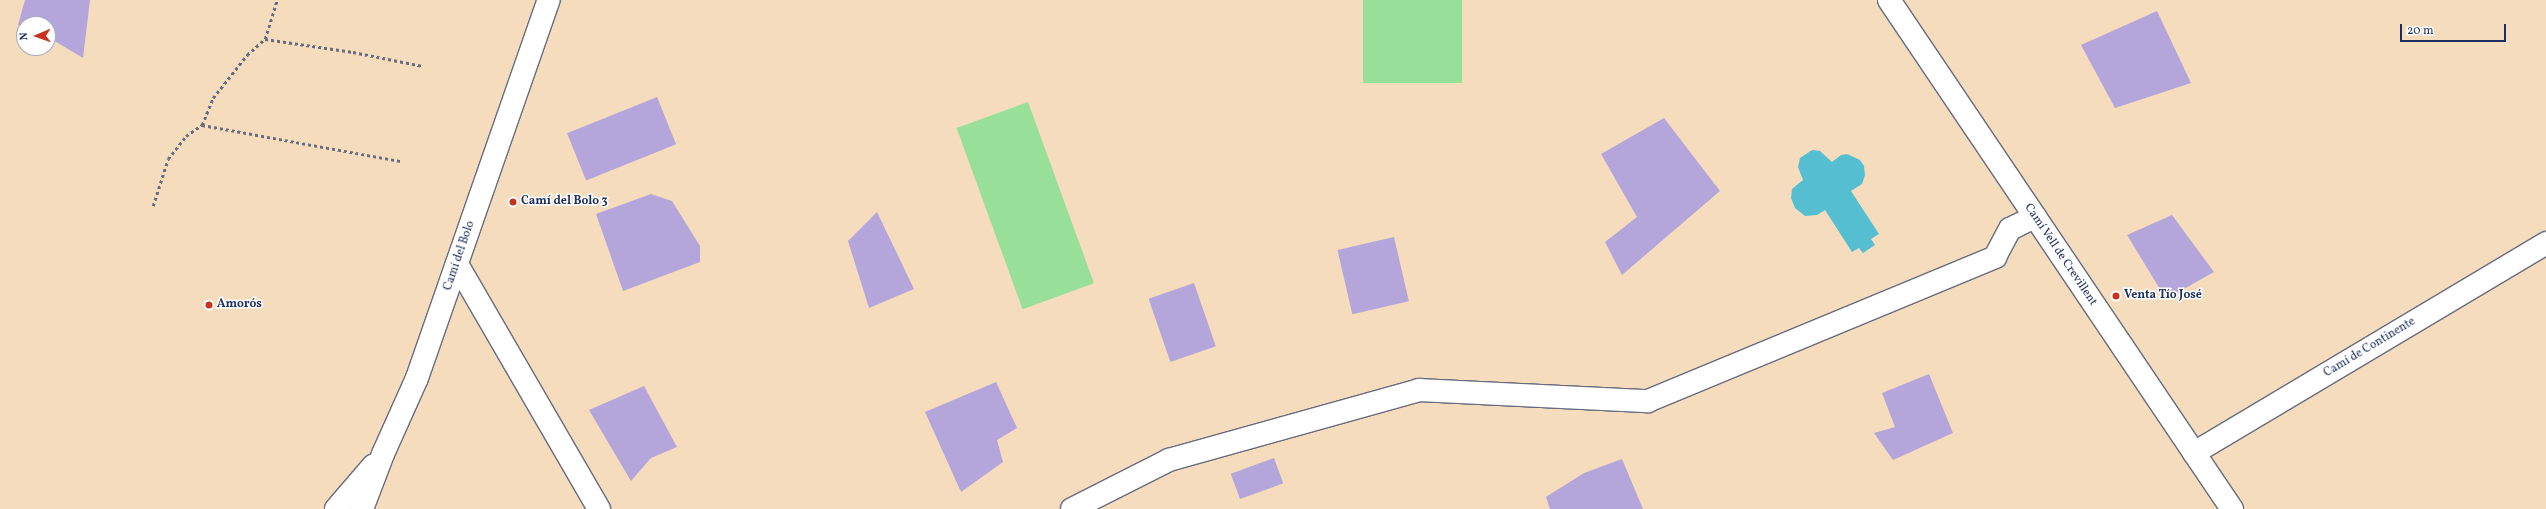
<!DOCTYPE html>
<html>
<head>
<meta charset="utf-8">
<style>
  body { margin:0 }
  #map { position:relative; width:2546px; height:509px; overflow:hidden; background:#f4dcbd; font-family:Vollkorn,serif }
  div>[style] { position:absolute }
  .green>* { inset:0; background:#98df99; transform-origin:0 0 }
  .water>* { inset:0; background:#55bfd1 }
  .building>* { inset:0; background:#b4a6da; transform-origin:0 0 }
  .path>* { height:2.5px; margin-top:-1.25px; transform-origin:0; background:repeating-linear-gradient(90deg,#676c7f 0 3px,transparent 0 6px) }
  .roads { filter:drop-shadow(1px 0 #676c7f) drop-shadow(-1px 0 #676c7f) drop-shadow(0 1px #676c7f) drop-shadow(0 -1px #676c7f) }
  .minor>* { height:22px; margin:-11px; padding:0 11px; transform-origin:11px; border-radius:11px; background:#fff }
  .tertiary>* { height:22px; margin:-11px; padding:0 11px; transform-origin:11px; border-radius:11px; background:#fff }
  .dots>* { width:11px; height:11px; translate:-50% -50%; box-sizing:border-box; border:2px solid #fff; border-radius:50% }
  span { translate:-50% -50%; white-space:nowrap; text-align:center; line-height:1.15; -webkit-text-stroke:3px #fff; paint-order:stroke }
  .poi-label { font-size:12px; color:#1b2f5e; font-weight:700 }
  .left { translate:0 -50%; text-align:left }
  .street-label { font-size:12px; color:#1b2f5e }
  .north { position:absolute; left:16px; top:16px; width:40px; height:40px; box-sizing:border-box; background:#fff; border:1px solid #a4acbf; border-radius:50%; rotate:268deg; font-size:11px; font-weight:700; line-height:16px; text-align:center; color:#1b2f5e }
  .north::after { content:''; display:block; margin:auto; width:14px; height:18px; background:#c8321e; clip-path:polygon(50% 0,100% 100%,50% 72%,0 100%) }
  .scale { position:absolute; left:2400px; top:24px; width:106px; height:18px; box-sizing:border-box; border:2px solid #1b2f5e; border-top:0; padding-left:5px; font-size:12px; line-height:14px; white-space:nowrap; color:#1b2f5e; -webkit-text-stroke:3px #fff; paint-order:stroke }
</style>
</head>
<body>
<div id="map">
  <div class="green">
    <i style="left:1363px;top:0;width:99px;height:83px"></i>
    <i style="left:1028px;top:102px;width:193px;height:76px;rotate:70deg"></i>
  </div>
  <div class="water">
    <i style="clip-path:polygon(1812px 150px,1820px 151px,1832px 162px,1841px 155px,1847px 154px,1860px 160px,1864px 166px,1865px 175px,1862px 184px,1851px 191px,1879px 234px,1871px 239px,1875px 245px,1863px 253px,1859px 248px,1852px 252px,1825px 210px,1817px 215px,1805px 216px,1795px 208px,1791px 198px,1792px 189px,1803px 180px,1798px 167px,1800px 158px)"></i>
  </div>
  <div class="building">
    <i style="clip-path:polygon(25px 0,90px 0,83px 58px,48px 37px,48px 24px,24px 24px,24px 28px,18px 25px)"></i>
    <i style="clip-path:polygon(2157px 11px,2191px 83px,2115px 108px,2081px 45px)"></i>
    <i style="left:657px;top:97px;width:51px;height:97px;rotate:68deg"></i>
    <i style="clip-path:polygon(1664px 118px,1720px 191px,1622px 275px,1605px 242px,1637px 217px,1601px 154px)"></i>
    <i style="clip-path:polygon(651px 194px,672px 201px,700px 246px,700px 262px,623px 291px,596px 214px)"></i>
    <i style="clip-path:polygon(877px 212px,914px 289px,869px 308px,848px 241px)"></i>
    <i style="clip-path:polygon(2172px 215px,2214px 272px,2166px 299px,2127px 235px)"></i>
    <i style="left:1394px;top:237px;width:66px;height:58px;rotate:77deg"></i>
    <i style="left:1194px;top:283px;width:67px;height:48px;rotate:71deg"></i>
    <i style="clip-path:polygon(1929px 374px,1953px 433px,1893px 460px,1874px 433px,1895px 427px,1882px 393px)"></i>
    <i style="clip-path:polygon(996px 382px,1017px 428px,997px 440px,1003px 462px,961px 492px,925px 412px)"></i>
    <i style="clip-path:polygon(644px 386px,677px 447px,651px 458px,631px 481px,589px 410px)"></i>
    <i style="left:1274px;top:458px;width:27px;height:46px;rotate:70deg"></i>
    <i style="clip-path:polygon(1622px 459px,1643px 509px,1550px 509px,1546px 497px,1584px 473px)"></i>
  </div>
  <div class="path">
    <i style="left:265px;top:39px;width:41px;rotate:-72.9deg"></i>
    <i style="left:202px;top:125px;width:29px;rotate:-68deg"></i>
    <i style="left:213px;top:98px;width:55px;rotate:-51.7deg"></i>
    <i style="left:247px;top:55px;width:24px;rotate:-42deg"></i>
    <i style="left:265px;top:39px;width:89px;rotate:8.4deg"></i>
    <i style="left:353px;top:52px;width:71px;rotate:11.3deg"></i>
    <i style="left:153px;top:206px;width:49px;rotate:-72.3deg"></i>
    <i style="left:168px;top:159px;width:29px;rotate:-52deg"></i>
    <i style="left:186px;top:136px;width:19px;rotate:-35deg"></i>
    <i style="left:202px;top:125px;width:202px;rotate:10.3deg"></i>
  </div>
  <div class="roads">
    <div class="minor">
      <i style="left:457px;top:264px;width:283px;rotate:59.9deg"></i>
      <i style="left:2194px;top:453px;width:410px;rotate:-30.8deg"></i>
      <i style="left:336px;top:509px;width:57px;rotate:-49.3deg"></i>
      <i style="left:362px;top:509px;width:59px;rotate:-69.1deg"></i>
      <i style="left:383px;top:454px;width:83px;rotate:-65.9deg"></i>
      <i style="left:417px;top:378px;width:400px;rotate:-70.8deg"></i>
      <i style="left:1072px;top:509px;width:109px;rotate:-26.8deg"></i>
      <i style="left:1169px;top:460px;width:260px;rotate:-15.6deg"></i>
      <i style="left:1419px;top:390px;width:229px;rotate:2.8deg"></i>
      <i style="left:1648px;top:401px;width:376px;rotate:-22.5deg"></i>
      <i style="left:1995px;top:257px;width:32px;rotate:-62deg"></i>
      <i style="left:2010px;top:229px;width:28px;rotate:-26deg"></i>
    </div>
    <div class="tertiary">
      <i style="left:1889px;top:0;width:614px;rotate:56.03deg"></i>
    </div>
  </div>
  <div class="dots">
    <i style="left:513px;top:202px;background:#c8321e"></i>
    <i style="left:2116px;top:296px;background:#c8321e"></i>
    <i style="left:209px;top:305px;background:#c8321e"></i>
  </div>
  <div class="poi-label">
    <span class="left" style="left:521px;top:202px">Camí del Bolo 3</span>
    <span class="left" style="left:2124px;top:296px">Venta Tío José</span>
    <span class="left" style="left:217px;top:305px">Amorós</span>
  </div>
  <div class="street-label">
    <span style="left:2060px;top:255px;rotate:56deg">Camí Vell de Crevillent</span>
    <span style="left:460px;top:256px;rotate:-71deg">Camí del Bolo</span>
    <span style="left:2370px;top:348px;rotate:-31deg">Camí de Continente</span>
  </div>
  <div class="north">N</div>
  <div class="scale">20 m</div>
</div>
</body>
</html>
